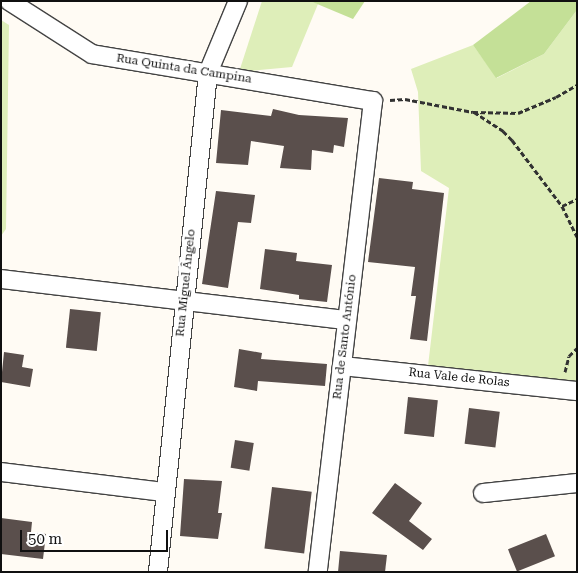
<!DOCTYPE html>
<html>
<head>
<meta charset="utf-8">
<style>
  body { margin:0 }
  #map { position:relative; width:578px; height:573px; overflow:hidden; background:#fffbf4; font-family:"Roboto Serif",serif }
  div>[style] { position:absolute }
  .green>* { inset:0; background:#deeeb9 }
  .forest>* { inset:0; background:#c4e097 }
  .building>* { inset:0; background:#5a4f4c; transform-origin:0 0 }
  .path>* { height:3px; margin-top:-1.5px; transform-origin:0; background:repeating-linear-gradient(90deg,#323232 0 5px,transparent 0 7.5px) }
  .roads { filter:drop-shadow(1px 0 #434343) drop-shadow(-1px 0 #434343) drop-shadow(0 1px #434343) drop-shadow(0 -1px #434343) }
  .minor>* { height:18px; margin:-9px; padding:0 9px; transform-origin:9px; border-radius:9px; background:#fff }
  span { translate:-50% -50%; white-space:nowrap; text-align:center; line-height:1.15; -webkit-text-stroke:5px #fff; paint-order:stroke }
  .street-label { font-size:12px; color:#101010 }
  .frame { position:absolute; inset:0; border:2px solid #101010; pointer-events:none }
  .scale { position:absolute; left:20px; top:530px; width:148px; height:22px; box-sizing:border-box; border:2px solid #101010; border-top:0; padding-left:6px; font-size:15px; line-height:18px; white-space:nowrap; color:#101010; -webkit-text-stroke:4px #fff; paint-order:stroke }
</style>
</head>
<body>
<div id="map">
  <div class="green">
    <i style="clip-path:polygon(262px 1px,310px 1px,318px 4px,292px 67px,239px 72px)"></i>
    <i style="clip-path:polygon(577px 10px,577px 386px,428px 366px,449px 188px,421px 171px,418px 92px,411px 69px,473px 45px,497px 78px,544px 54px)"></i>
    <i style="clip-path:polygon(1px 20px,9px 25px,6px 229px,1px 236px)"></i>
  </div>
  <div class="forest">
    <i style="clip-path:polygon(310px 1px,365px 1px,353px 19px)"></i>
    <i style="clip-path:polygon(531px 1px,577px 1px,577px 10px,544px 54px,496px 78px,473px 45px)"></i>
  </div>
  <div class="building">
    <i style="clip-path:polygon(273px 109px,299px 115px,348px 118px,344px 147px,334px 145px,333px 153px,312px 150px,311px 170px,280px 168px,284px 146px,251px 141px,248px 165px,216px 163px,221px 110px,271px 116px)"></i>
    <i style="clip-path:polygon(379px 178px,413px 182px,412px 189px,444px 193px,427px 341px,410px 339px,416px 296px,411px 296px,415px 267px,368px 262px)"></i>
    <i style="clip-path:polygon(216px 191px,255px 195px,251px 223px,238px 222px,228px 288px,202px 284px)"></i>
    <i style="clip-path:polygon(265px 249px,297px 253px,296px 261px,332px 265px,327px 302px,299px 299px,299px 295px,260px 289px)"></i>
    <i style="left:70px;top:309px;width:31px;height:39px;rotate:6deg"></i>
    <i style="clip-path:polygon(239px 349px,262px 353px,261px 359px,327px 364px,325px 386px,258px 381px,257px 391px,234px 387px)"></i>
    <i style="clip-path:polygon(4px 352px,24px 355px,22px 367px,33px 369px,30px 387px,1px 382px)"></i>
    <i style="left:408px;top:397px;width:30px;height:37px;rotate:6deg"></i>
    <i style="left:469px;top:408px;width:31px;height:36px;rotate:7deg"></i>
    <i style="left:235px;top:440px;width:19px;height:28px;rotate:9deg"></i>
    <i style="clip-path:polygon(184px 479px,222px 481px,218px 513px,222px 513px,218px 539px,180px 536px)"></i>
    <i style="clip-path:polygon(395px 483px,422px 503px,409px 521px,432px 539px,423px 550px,372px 513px)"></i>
    <i style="left:272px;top:487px;width:40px;height:62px;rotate:7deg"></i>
    <i style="clip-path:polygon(1px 518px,32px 522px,31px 532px,46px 534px,43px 559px,1px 554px)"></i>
    <i style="left:546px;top:534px;width:24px;height:41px;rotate:68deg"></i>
    <i style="clip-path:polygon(340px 551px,387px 555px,385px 572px,338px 572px)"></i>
  </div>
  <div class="path">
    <i style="left:390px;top:100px;width:15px;rotate:-4deg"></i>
    <i style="left:405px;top:99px;width:69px;rotate:10.8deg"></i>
    <i style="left:473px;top:112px;width:45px;rotate:1.3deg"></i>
    <i style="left:518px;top:113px;width:41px;rotate:-22.8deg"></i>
    <i style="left:556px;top:97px;width:24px;rotate:-30deg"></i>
    <i style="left:474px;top:112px;width:35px;rotate:33deg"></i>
    <i style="left:503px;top:131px;width:13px;rotate:45deg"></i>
    <i style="left:512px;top:140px;width:83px;rotate:52.9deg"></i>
    <i style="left:562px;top:206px;width:34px;rotate:64deg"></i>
    <i style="left:562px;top:206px;width:17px;rotate:-25deg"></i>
    <i style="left:565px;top:372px;width:16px;rotate:-76deg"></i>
    <i style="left:569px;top:356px;width:11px;rotate:-45deg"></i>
  </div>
  <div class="roads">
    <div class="minor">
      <i style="left:9px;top:1px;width:98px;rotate:32.6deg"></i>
      <i style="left:92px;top:54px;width:285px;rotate:9.5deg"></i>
      <i style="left:373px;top:101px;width:474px;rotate:96.7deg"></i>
      <i style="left:1px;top:279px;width:348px;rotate:6.8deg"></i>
      <i style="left:342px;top:366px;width:236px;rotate:6.1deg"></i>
      <i style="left:1px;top:472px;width:165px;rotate:7deg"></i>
      <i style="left:483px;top:493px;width:95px;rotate:-6.1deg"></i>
      <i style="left:158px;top:572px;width:501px;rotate:-84.28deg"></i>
      <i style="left:208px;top:73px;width:78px;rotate:-67.4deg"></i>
    </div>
  </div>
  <div class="street-label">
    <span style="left:184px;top:69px;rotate:9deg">Rua Quinta da Campina</span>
    <span style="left:186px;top:283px;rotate:-84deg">Rua Miguel Ângelo</span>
    <span style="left:345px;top:337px;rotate:-83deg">Rua de Santo António</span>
    <span style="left:459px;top:378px;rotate:6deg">Rua Vale de Rolas</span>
  </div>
  <div class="frame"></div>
  <div class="scale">50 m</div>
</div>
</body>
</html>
